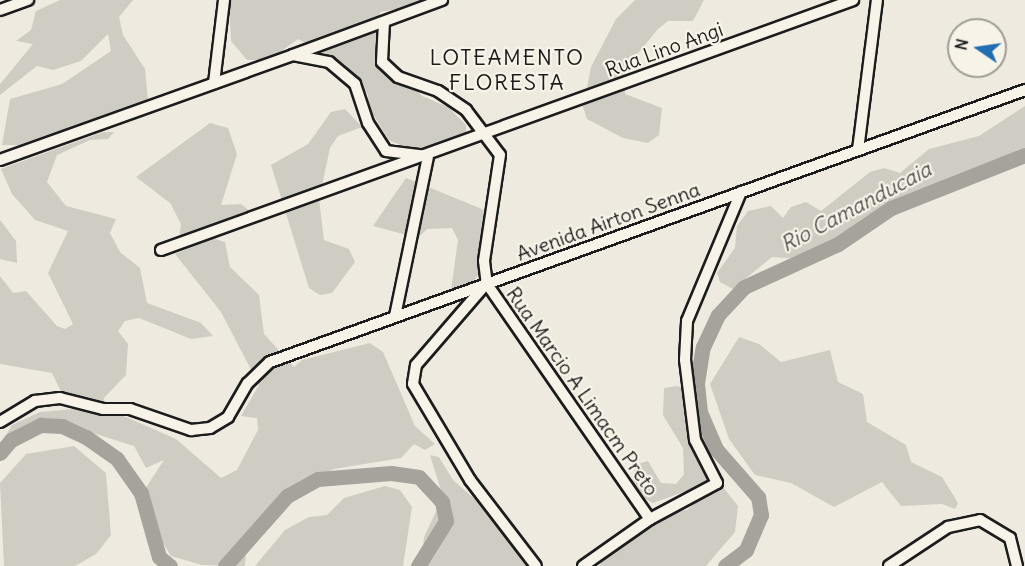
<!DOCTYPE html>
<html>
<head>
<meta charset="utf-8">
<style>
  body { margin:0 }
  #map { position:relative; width:1025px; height:566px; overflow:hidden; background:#eeeae0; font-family:Delius,sans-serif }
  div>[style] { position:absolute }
  .green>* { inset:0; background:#cfccc3 }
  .river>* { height:15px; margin:-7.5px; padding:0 7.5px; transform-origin:7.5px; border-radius:7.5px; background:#a6a39d }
  .roads { filter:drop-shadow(2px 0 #1c1c1c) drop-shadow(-2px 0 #1c1c1c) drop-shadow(0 2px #1c1c1c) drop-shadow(0 -2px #1c1c1c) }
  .minor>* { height:10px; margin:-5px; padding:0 5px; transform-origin:5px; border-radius:5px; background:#f7f3e8 }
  span { translate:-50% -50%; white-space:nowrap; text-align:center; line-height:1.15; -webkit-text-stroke:4.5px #f7f3e8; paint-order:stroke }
  .street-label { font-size:20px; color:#1c1c1c }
  .water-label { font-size:21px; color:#535250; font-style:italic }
  .quarter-label { font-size:22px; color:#1c1c1c; letter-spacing:1.5px }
  .north { position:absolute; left:947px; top:18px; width:60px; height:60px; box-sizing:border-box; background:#f7f3e8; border:2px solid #9f9d96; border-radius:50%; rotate:283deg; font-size:16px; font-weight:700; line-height:24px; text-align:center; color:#1c1c1c }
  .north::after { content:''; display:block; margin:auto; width:21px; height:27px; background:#1f6fb2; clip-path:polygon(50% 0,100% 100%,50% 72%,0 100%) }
</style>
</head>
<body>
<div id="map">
  <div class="green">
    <i style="clip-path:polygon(60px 0,133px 0,119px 17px,123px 35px,145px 69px,148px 101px,143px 108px,29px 145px,2px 145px,10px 99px,62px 84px,111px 51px,108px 34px,81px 61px,53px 70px,37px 66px,0 95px,0 84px,33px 44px,16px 41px,31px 30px,36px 11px)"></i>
    <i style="clip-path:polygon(229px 0,448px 0,380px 12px,379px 52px,422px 96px,448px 107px,466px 125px,466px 139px,455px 146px,414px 151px,389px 140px,369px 108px,368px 95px,344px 64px,298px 39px,269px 60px,247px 60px,231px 41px)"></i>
    <i style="clip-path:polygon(635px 0,704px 0,693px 21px,668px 21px,658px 29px,626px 68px,625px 94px,662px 108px,659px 135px,648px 143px,623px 138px,587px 119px,583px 107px,591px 67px,616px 19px)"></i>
    <i style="clip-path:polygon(1025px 106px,1025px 154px,922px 194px,854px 239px,801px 259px,772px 257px,733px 289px,720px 282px,717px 273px,735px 248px,737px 226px,748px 211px,771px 206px,783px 218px,791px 207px,806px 202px,821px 211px,870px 172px,884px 168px,900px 173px,929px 149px,979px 136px)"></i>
    <i style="clip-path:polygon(345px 109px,362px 127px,338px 136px,330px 148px,319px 199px,324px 240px,349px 249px,355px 262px,332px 293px,320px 295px,309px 288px,271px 165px,308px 144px,331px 112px)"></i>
    <i style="clip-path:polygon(210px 123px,228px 128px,237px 154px,221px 205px,241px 204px,252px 213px,179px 239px,181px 224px,170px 203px,136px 177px)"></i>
    <i style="clip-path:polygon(103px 132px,114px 132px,108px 139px,90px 140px,57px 155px,47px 182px,66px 206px,116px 219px,110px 233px,120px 252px,140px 268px,147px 303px,201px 323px,213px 336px,191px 339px,139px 318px,125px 321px,118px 331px,128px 344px,126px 375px,104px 398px,103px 407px,176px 439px,221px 478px,237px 470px,258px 430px,257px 418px,241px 416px,259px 385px,221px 312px,175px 254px,212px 238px,225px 242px,230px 267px,259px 295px,264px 334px,294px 367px,302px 360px,370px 343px,383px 352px,415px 426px,435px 444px,425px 450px,414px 444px,401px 458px,334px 469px,294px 488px,247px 535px,245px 566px,202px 565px,171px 556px,149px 520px,143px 492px,164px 460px,146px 468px,134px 446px,64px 424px,6px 435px,12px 425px,40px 412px,85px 408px,65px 400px,52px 373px,0 364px,0 276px,13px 293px,26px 291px,57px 326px,65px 329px,73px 324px,48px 273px,68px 231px,35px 220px,12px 194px,1px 169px)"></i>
    <i style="clip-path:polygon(406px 178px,482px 209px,488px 220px,480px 272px,465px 294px,451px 290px,458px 240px,452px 228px,427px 229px,418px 238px,373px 226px)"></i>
    <i style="clip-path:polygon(0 220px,16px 241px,17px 263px,0 259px)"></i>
    <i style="clip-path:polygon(739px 337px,759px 344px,781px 362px,830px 350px,838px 382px,863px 394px,867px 422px,906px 445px,911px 462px,942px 477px,958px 503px,955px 509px,942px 504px,901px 506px,882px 482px,834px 507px,791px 483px,755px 475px,729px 439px,710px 384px)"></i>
    <i style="clip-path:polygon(677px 386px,689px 389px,697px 399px,714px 476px,738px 506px,735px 532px,706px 566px,599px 566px,610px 550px,661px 513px,687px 510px,697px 501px,700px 486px,653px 503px,631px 491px,635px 465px,648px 461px,661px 483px,676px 484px,684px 474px,683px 448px,663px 415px,664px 388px)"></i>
    <i style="clip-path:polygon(74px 446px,106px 473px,111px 535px,96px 554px,75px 566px,4px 566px,0 483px,26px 454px)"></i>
    <i style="clip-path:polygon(430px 455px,439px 457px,453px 480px,486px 509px,527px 566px,421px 566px,424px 537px,443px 497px)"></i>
    <i style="clip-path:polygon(385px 486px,400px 490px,412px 507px,403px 566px,255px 566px,285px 530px,309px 517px,327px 515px,344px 498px)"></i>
  </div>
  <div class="river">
    <i style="left:0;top:453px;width:17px;rotate:-50deg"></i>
    <i style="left:11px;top:440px;width:34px;rotate:-27deg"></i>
    <i style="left:41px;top:425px;width:21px;rotate:3deg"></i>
    <i style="left:62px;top:426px;width:26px;rotate:25deg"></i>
    <i style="left:86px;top:437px;width:38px;rotate:35deg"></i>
    <i style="left:117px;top:459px;width:42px;rotate:54.8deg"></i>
    <i style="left:141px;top:493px;width:66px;rotate:74.3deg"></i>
    <i style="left:159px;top:557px;width:14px;rotate:39deg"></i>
    <i style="left:225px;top:566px;width:94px;rotate:-48.5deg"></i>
    <i style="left:287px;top:496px;width:35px;rotate:-29deg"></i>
    <i style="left:318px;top:479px;width:73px;rotate:-4.7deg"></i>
    <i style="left:391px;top:473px;width:28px;rotate:8deg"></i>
    <i style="left:419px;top:477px;width:34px;rotate:47deg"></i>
    <i style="left:442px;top:502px;width:19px;rotate:78deg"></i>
    <i style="left:446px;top:521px;width:53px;rotate:121.9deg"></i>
    <i style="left:725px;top:566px;width:26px;rotate:-37deg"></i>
    <i style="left:746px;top:550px;width:38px;rotate:-67deg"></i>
    <i style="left:761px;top:515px;width:18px;rotate:-99deg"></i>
    <i style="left:758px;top:497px;width:64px;rotate:-131.2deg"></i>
    <i style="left:716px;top:449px;width:40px;rotate:-113.4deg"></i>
    <i style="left:700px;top:412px;width:29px;rotate:-96deg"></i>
    <i style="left:697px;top:383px;width:36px;rotate:-81deg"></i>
    <i style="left:703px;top:347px;width:35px;rotate:-65deg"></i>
    <i style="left:718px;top:315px;width:38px;rotate:-47deg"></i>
    <i style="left:744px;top:287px;width:103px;rotate:-24.6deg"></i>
    <i style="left:838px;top:244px;width:64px;rotate:-34.2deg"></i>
    <i style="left:891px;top:208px;width:144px;rotate:-21.6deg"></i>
  </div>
  <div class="roads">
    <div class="minor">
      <i style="left:0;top:10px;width:30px;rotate:-20deg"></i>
      <i style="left:384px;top:22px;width:40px;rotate:92.9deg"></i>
      <i style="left:382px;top:62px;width:22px;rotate:43deg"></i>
      <i style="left:398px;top:77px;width:42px;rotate:19.3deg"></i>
      <i style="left:438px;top:91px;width:34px;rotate:34deg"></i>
      <i style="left:466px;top:110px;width:56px;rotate:52.9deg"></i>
      <i style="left:500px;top:155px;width:107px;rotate:98.6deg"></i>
      <i style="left:484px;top:261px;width:23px;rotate:83deg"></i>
      <i style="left:487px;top:284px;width:286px;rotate:55.3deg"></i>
      <i style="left:293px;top:55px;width:159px;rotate:-20.3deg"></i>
      <i style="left:214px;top:83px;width:84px;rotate:-83.1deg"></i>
      <i style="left:858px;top:150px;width:151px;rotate:-82.8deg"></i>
      <i style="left:0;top:160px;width:311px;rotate:-19.7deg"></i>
      <i style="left:293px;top:55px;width:37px;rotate:11deg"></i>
      <i style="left:329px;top:62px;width:34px;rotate:40deg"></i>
      <i style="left:355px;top:84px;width:41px;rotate:71.6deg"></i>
      <i style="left:368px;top:123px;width:33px;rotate:57deg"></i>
      <i style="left:386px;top:151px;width:39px;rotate:7deg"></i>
      <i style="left:161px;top:250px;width:736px;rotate:-19.86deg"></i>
      <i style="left:486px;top:284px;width:107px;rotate:130.8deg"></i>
      <i style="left:416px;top:365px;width:19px;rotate:99deg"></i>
      <i style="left:413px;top:384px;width:112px;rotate:59.3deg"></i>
      <i style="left:470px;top:480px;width:108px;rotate:52.5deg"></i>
      <i style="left:395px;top:316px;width:162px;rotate:-78.3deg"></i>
      <i style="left:0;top:422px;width:41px;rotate:-31deg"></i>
      <i style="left:35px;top:401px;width:25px;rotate:-7deg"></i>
      <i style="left:60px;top:398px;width:44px;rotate:14.3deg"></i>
      <i style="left:103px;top:409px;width:27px"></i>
      <i style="left:130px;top:409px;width:65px;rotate:19deg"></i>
      <i style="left:191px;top:430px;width:19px;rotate:-6deg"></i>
      <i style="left:210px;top:428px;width:21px;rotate:-31deg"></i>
      <i style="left:228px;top:417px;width:39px;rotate:-60deg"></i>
      <i style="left:248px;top:383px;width:30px;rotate:-44deg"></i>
      <i style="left:270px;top:362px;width:803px;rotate:-19.81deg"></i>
      <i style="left:583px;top:566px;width:82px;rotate:-35deg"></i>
      <i style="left:650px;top:519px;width:76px;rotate:-28.2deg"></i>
      <i style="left:717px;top:483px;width:48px;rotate:-117.1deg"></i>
      <i style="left:695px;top:440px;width:81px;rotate:-97.1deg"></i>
      <i style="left:685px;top:360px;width:39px;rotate:-87deg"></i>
      <i style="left:687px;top:321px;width:140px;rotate:-67.3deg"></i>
      <i style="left:889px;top:566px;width:71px;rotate:-33.5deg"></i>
      <i style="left:948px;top:527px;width:33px;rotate:-12deg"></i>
      <i style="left:980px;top:520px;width:35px;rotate:31deg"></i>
      <i style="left:1010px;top:538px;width:29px;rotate:76deg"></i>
    </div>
  </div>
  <div class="street-label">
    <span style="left:664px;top:49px;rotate:-20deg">Rua Lino Angi</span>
    <span style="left:608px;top:221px;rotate:-20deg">Avenida Airton Senna</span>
    <span style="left:583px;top:391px;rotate:55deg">Rua Marcio A Limacm Preto</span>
  </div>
  <div class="water-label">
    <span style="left:856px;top:207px;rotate:-28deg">Rio Camanducaia</span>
  </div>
  <div class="quarter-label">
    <span style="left:507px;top:70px">LOTEAMENTO<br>FLORESTA</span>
  </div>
  <div class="north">N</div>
</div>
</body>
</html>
